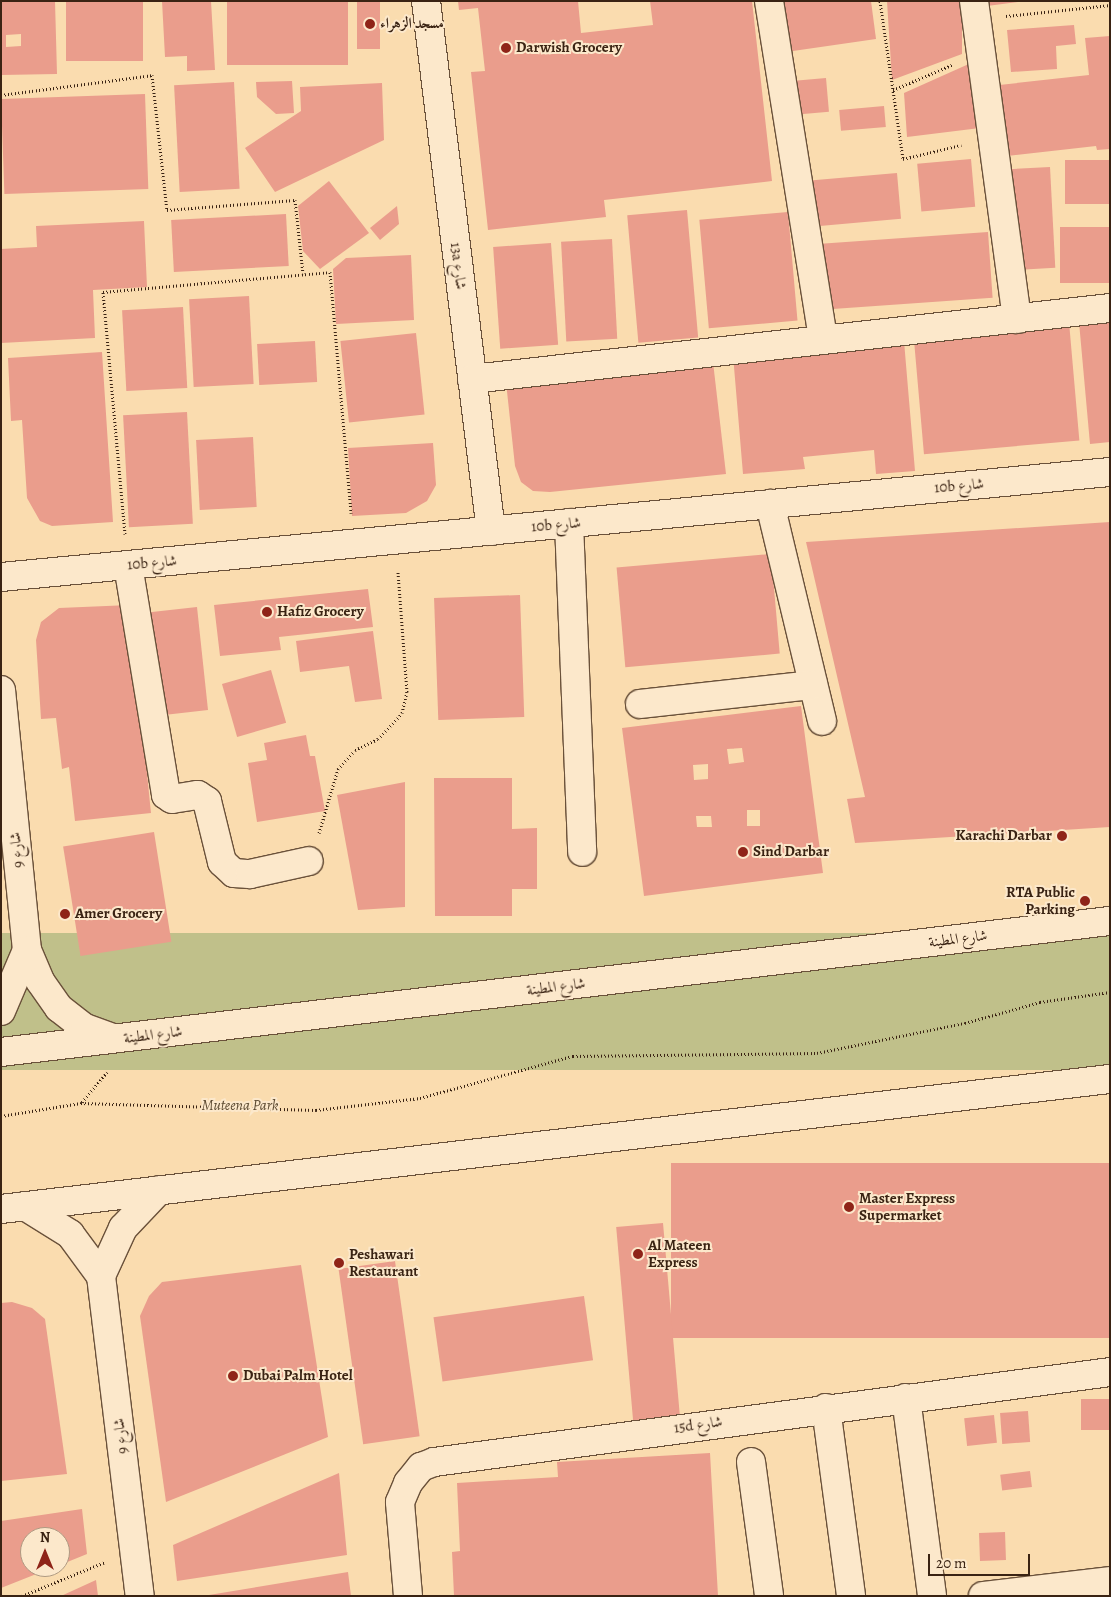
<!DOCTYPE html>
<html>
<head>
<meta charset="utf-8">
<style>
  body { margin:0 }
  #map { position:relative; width:1111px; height:1597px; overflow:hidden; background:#fadcaf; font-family:Alegreya,Amiri,serif }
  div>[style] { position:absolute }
  .green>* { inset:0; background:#c0c08a; transform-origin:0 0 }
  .building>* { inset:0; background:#ea9d8c; transform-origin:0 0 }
  .path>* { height:3px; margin-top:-1.5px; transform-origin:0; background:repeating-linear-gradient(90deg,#3a2313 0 1px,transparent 0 3.5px) }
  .roads { filter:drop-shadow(1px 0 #6a513a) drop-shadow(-1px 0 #6a513a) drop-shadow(0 1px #6a513a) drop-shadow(0 -1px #6a513a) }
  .minor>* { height:28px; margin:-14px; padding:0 14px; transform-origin:14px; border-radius:14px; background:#fce8cb }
  .dots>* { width:14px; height:14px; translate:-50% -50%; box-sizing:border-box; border:2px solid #fce8cb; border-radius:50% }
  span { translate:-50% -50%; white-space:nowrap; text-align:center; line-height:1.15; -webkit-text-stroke:4px #fce8cb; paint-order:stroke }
  .poi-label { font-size:15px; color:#3a2313; font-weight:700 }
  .left { translate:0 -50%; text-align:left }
  .right { translate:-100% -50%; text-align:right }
  .street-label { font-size:15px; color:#3a2313 }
  .park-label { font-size:15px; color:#5c4a31; font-style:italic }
  .frame { position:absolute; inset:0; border:2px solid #3a2313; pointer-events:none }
  .north { position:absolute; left:20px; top:1527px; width:50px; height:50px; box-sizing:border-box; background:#fce8cb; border:1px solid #ae9981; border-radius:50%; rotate:0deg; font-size:14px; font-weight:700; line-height:20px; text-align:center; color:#3a2313 }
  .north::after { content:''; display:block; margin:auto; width:18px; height:22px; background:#8f2418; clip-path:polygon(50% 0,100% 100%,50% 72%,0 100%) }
  .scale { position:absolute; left:928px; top:1554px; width:102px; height:22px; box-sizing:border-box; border:2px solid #3a2313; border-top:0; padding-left:6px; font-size:15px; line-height:18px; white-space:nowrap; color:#3a2313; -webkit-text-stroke:4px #fce8cb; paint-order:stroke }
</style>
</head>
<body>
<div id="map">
  <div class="green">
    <i style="left:1110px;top:933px;width:137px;height:1117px;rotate:90deg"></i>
  </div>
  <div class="building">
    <i style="clip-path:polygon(evenodd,1px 1px,55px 1px,57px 74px,1px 75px,1px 1px,21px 34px,21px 46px,6px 47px,6px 35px,21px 34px)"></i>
    <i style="left:66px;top:1px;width:77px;height:60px"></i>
    <i style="clip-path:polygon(162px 1px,211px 1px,215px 70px,187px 71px,187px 56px,165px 57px)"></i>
    <i style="left:227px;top:1px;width:121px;height:64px"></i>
    <i style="left:357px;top:1px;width:23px;height:48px"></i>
    <i style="clip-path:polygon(458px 1px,578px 1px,581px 33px,653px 25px,650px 1px,752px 1px,772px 181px,604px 200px,606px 217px,488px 230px,471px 72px,485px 71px,478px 8px,459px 10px)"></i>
    <i style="clip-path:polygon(780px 1px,871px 1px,876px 39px,786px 52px)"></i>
    <i style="clip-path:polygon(887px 1px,962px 1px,962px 54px,892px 80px)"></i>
    <i style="clip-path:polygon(978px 1px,1018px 1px,1018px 2px,979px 7px)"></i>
    <i style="clip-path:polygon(1074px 25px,1076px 44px,1056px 46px,1057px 69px,1011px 72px,1007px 30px)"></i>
    <i style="clip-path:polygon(1110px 36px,1110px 149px,1097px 150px,1096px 146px,998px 157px,990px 86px,1089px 75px,1085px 38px)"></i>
    <i style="clip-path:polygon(971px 63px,980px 128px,907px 137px,904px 93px)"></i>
    <i style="left:826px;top:78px;width:34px;height:40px;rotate:85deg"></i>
    <i style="clip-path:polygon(292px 81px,294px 113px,276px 114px,257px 97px,256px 82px)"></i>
    <i style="left:234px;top:82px;width:107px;height:60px;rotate:87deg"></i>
    <i style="clip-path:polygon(382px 83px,384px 140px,275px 192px,245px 148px,301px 111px,300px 87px)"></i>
    <i style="left:145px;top:94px;width:95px;height:144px;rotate:88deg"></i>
    <i style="left:884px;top:106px;width:21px;height:45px;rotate:85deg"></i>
    <i style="left:971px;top:159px;width:48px;height:54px;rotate:85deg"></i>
    <i style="left:1110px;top:160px;width:44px;height:45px;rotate:90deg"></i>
    <i style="left:1050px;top:167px;width:101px;height:41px;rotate:87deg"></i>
    <i style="left:897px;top:173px;width:46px;height:90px;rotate:85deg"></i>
    <i style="clip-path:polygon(329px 181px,369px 233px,320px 269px,303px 251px,298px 206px)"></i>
    <i style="clip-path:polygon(397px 206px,399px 224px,380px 240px,370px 228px)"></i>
    <i style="left:687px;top:210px;width:128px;height:60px;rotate:85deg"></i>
    <i style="left:788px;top:212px;width:109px;height:89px;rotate:85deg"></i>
    <i style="left:286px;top:214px;width:52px;height:115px;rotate:87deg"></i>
    <i style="clip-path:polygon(144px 221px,147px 287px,93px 290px,95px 338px,1px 343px,1px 249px,37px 247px,36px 226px)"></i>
    <i style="left:1110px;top:227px;width:56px;height:50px;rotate:90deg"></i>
    <i style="left:988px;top:232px;width:66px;height:171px;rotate:86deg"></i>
    <i style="left:612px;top:239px;width:100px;height:51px;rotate:87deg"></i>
    <i style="left:551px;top:243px;width:102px;height:58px;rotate:86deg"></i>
    <i style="clip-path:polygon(411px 255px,414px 320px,336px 324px,333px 269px,346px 258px)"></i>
    <i style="left:249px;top:296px;width:88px;height:60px;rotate:87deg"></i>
    <i style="left:183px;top:307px;width:81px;height:61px;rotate:87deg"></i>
    <i style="clip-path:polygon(1110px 320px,1110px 442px,1090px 444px,1079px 322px)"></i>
    <i style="left:1069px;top:322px;width:119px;height:156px;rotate:85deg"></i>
    <i style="left:416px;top:333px;width:82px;height:76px;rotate:84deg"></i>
    <i style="left:315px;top:341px;width:41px;height:58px;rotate:87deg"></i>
    <i style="clip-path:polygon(904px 341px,915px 471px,876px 474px,874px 450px,803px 457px,805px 469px,743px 474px,733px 355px)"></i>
    <i style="clip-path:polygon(102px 352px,113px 522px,52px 526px,40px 521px,27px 498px,22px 420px,11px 421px,8px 358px)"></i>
    <i style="clip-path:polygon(713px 362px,726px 474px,550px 492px,533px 491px,521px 482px,515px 466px,506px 382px)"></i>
    <i style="left:187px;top:412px;width:112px;height:64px;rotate:87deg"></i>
    <i style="left:253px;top:437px;width:70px;height:57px;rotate:87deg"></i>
    <i style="clip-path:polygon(433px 443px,436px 485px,427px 501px,406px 513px,352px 516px,348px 448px)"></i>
    <i style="clip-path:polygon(1110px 522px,1110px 827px,855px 843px,847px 799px,865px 797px,806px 542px)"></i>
    <i style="left:771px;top:554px;width:100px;height:155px;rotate:85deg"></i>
    <i style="clip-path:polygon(368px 589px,373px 627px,279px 637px,281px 650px,220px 656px,214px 605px)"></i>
    <i style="left:520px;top:595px;width:122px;height:86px;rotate:88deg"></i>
    <i style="clip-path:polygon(130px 605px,151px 813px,75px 821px,69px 767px,62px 769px,56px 718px,41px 719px,36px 640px,41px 622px,59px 608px)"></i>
    <i style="clip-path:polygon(197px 607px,208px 710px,164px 715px,143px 613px)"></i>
    <i style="clip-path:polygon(373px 631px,382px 699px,355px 702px,349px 666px,300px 672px,296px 641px)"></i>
    <i style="left:271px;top:670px;width:55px;height:51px;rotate:74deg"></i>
    <i style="clip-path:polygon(evenodd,801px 706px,823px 873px,644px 896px,622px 728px,801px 706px,742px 748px,744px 762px,729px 764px,727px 749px,742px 748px,801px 706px,708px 764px,708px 779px,694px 780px,693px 765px,708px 764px,801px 706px,747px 810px,760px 810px,760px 826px,747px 826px,747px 810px,801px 706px,696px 816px,711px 816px,712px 827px,697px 827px,696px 816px)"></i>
    <i style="clip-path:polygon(306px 735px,310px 756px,315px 756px,325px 811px,257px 822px,248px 763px,267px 760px,264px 743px)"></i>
    <i style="clip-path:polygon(434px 778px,512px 778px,512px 829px,537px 828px,537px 889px,512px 889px,512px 916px,435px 916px)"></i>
    <i style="clip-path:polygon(405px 782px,405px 907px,358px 910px,337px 795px)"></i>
    <i style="left:154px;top:832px;width:111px;height:92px;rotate:81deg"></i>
    <i style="left:1110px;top:1163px;width:175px;height:439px;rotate:90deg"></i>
    <i style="left:663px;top:1223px;width:204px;height:47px;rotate:85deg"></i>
    <i style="left:395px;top:1261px;width:177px;height:57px;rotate:82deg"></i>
    <i style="clip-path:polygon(301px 1265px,328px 1437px,166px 1502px,140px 1316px,149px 1296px,162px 1282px)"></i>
    <i style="left:584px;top:1296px;width:65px;height:152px;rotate:82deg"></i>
    <i style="clip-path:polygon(12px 1302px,32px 1308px,45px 1319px,67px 1474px,1px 1481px,1px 1303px)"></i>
    <i style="left:1110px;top:1399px;width:31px;height:29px;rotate:90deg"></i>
    <i style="left:1028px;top:1411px;width:31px;height:28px;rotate:86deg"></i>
    <i style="left:994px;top:1415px;width:28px;height:30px;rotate:84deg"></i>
    <i style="clip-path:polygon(710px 1453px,718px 1596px,454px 1596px,452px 1552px,460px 1551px,457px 1483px,558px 1477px,557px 1462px)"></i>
    <i style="left:1030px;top:1471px;width:16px;height:30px;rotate:83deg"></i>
    <i style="clip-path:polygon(339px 1473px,347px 1555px,177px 1581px,173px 1545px)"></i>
    <i style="clip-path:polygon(82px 1509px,87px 1554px,60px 1565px,60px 1537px,30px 1537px,30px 1567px,54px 1567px,1px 1588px,1px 1521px)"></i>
    <i style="left:1005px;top:1532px;width:28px;height:26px;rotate:88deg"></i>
    <i style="clip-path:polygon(348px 1572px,351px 1596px,209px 1596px,209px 1595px)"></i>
    <i style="clip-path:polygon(96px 1580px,98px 1596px,61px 1596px)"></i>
  </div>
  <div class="path">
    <i style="left:880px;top:1px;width:160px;rotate:81.7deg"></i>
    <i style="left:903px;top:159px;width:60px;rotate:-13.6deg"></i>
    <i style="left:1006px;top:16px;width:105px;rotate:-6deg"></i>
    <i style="left:893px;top:90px;width:64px;rotate:-23deg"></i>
    <i style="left:1px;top:95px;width:152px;rotate:-7.5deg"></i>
    <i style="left:152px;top:75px;width:136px;rotate:83.7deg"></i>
    <i style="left:167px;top:210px;width:128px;rotate:-4.5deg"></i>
    <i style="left:295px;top:200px;width:74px;rotate:83.8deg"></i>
    <i style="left:125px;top:534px;width:243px;rotate:-95.2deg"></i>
    <i style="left:103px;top:292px;width:228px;rotate:-5deg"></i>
    <i style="left:330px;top:272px;width:242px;rotate:85deg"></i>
    <i style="left:319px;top:833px;width:67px;rotate:-73.5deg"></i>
    <i style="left:338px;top:769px;width:25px;rotate:-48deg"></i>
    <i style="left:355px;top:750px;width:25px;rotate:-26deg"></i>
    <i style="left:378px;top:739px;width:35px;rotate:-47deg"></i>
    <i style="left:402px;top:713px;width:22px;rotate:-77deg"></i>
    <i style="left:407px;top:692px;width:121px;rotate:-94.3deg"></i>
    <i style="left:82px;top:1102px;width:39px;rotate:-50deg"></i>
    <i style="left:1px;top:1116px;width:81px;rotate:-9.2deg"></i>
    <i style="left:81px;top:1103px;width:235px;rotate:1.7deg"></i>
    <i style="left:316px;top:1110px;width:105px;rotate:-6.6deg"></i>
    <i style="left:420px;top:1098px;width:159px;rotate:-15.4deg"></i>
    <i style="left:573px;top:1056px;width:244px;rotate:-0.7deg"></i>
    <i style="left:817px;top:1053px;width:151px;rotate:-11.5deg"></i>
    <i style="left:965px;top:1023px;width:78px;rotate:-15.6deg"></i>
    <i style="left:1040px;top:1002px;width:71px;rotate:-8.1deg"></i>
    <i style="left:22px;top:1596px;width:90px;rotate:-22.3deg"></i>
  </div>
  <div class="roads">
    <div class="minor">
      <i style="left:426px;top:1px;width:534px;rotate:83.01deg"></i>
      <i style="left:769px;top:1px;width:343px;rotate:80.9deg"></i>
      <i style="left:974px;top:1px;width:321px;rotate:82.3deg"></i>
      <i style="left:472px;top:379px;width:642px;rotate:-6.35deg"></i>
      <i style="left:770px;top:504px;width:223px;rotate:76.5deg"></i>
      <i style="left:569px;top:523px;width:329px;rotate:87.7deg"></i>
      <i style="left:128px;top:565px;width:233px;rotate:80.6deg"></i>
      <i style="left:166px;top:795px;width:7px;rotate:34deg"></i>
      <i style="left:172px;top:799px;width:26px;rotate:-9deg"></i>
      <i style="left:198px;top:795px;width:11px;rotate:34deg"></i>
      <i style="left:207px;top:801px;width:63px;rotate:76.2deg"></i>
      <i style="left:222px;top:862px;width:16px;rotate:43deg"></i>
      <i style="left:234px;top:873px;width:16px;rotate:4deg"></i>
      <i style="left:250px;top:874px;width:60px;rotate:-12.4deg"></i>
      <i style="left:1px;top:577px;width:1114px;rotate:-5.41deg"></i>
      <i style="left:1px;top:690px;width:261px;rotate:84.3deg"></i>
      <i style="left:27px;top:950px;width:34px;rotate:67deg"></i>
      <i style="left:40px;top:981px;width:33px;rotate:55deg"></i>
      <i style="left:59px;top:1008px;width:33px;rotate:38deg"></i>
      <i style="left:85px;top:1028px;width:30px;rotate:20deg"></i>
      <i style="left:640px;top:704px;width:174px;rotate:-6.3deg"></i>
      <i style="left:1px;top:1011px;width:66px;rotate:-66.9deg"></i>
      <i style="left:1px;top:1052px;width:1117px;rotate:-6.74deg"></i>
      <i style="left:25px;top:1206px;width:53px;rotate:31.9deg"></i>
      <i style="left:70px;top:1234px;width:52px;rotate:53.6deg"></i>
      <i style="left:101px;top:1276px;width:322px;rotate:83.1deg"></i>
      <i style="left:1px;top:1209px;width:1117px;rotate:-6.69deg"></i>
      <i style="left:101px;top:1276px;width:53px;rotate:-65.4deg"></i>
      <i style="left:123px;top:1228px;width:52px;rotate:-46.5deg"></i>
      <i style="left:906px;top:1398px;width:200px;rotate:82.5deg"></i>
      <i style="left:826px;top:1408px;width:190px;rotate:82.4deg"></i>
      <i style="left:751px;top:1462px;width:135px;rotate:82.3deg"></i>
      <i style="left:408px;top:1596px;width:94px;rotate:-94.9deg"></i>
      <i style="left:400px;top:1502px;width:21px;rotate:-67deg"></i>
      <i style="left:408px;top:1483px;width:21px;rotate:-51deg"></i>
      <i style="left:421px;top:1467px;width:14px;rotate:-21deg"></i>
      <i style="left:434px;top:1462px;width:682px;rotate:-7.58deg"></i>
      <i style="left:983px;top:1596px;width:128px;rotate:-6.7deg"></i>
    </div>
  </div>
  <div class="dots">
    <i style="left:370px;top:24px;background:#8f2418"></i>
    <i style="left:506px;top:48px;background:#8f2418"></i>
    <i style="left:267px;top:612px;background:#8f2418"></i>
    <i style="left:1062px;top:836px;background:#8f2418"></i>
    <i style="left:743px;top:852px;background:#8f2418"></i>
    <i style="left:1085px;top:901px;background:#8f2418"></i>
    <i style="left:65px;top:914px;background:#8f2418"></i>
    <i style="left:849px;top:1207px;background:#8f2418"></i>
    <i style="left:638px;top:1254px;background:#8f2418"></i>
    <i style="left:339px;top:1263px;background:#8f2418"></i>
    <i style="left:233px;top:1376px;background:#8f2418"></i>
  </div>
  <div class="poi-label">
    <span class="left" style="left:380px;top:24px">مسجد الزهراء</span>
    <span class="left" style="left:516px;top:48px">Darwish Grocery</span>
    <span class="left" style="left:277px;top:612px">Hafiz Grocery</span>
    <span class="right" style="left:1052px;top:836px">Karachi Darbar</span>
    <span class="left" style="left:753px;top:852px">Sind Darbar</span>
    <span class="right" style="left:1075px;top:901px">RTA Public<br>Parking</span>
    <span class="left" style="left:75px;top:914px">Amer Grocery</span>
    <span class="left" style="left:859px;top:1207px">Master Express<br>Supermarket</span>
    <span class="left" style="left:648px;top:1254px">Al Mateen<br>Express</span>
    <span class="left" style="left:349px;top:1263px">Peshawari<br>Restaurant</span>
    <span class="left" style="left:243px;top:1376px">Dubai Palm Hotel</span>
  </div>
  <div class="street-label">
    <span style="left:458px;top:266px;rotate:83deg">13a شارع</span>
    <span style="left:959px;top:486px;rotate:-5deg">10b شارع</span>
    <span style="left:556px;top:525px;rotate:-5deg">10b شارع</span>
    <span style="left:152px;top:563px;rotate:-5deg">10b شارع</span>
    <span style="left:17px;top:850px;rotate:-96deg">شارع 9</span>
    <span style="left:958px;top:939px;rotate:-7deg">شارع المطينة</span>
    <span style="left:556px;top:987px;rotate:-7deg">شارع المطينة</span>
    <span style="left:153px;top:1035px;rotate:-7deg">شارع المطينة</span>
    <span style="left:698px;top:1425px;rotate:-8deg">15d شارع</span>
    <span style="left:121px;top:1436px;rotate:-97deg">شارع 9</span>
  </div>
  <div class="park-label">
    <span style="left:240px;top:1106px">Muteena Park</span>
  </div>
  <div class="frame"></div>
  <div class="north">N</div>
  <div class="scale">20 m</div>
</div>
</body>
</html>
